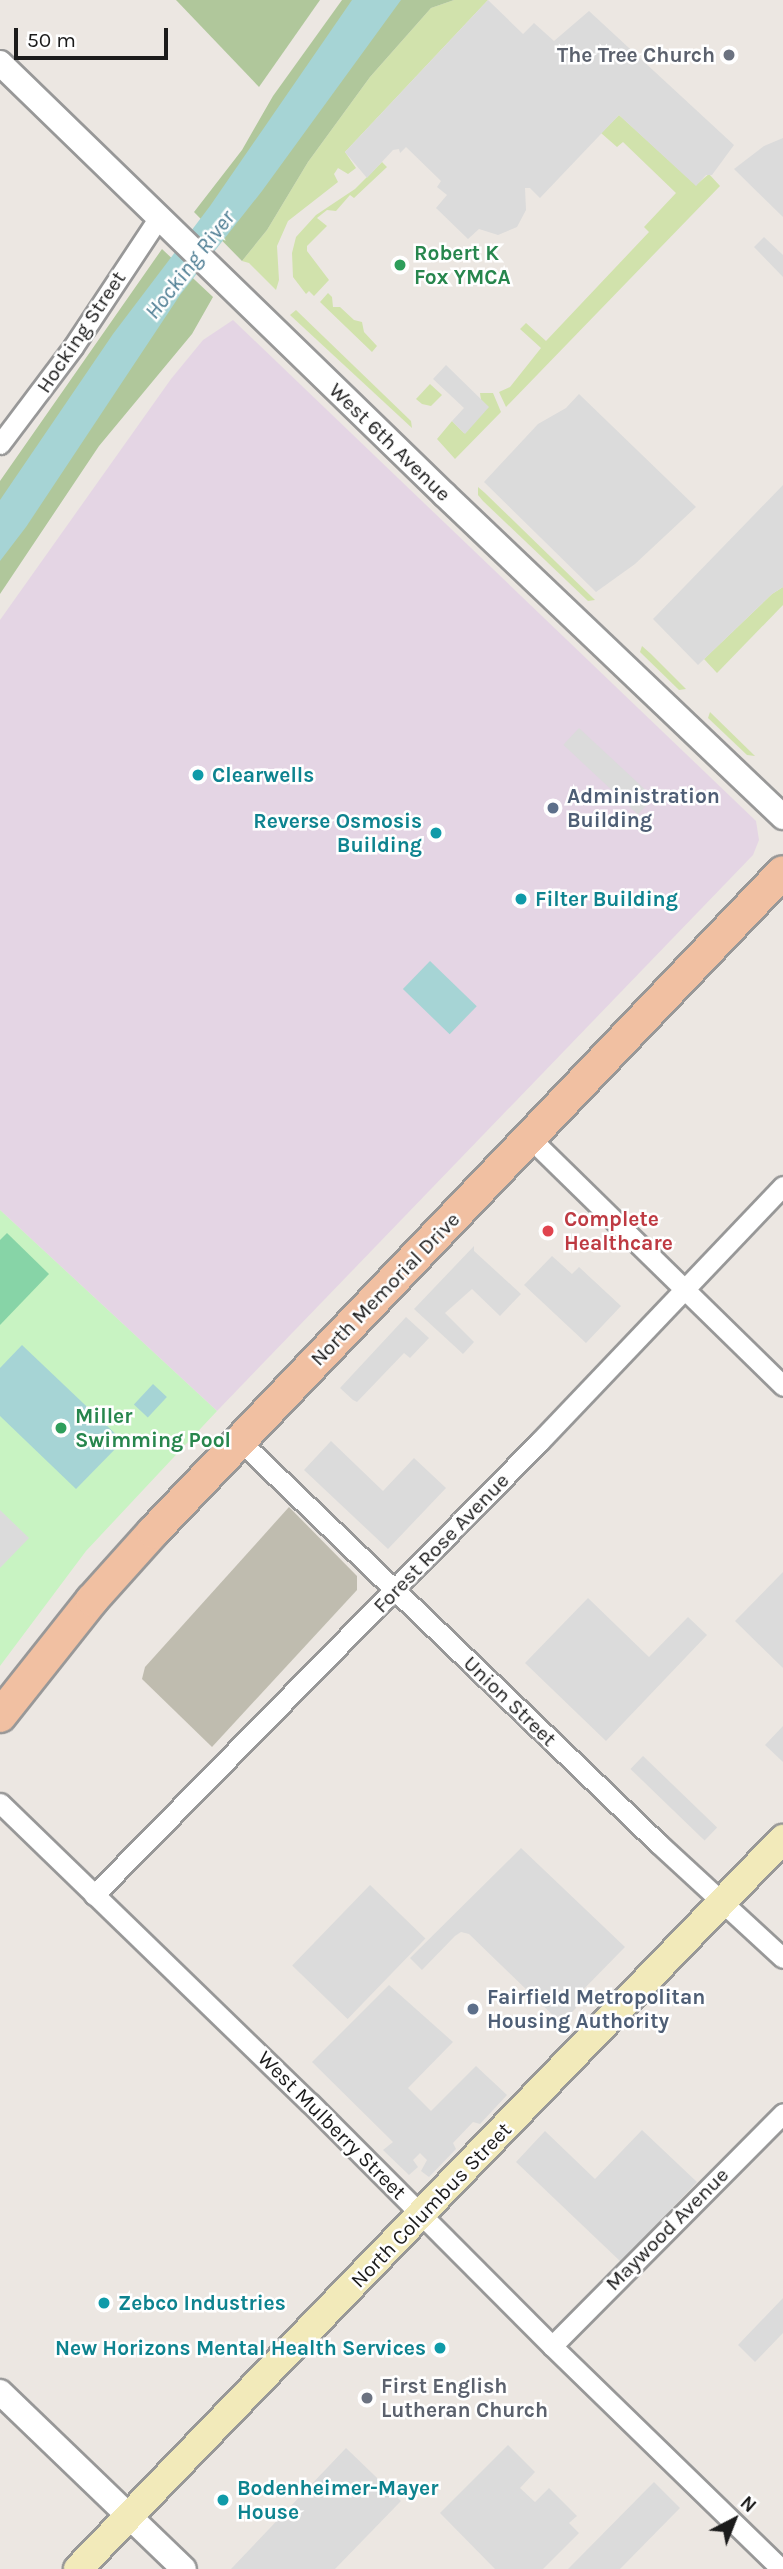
<!DOCTYPE html>
<html>
<head>
<meta charset="utf-8">
<style>
  body { margin:0 }
  #map { position:relative; width:783px; height:2569px; overflow:hidden; background:#ece7e2; font-family:Karla,sans-serif }
  div>[style] { position:absolute }
  .industrial>* { inset:0; background:#e4d5e4 }
  .construction>* { inset:0; background:#bfbcaf }
  .grass>* { inset:0; background:#d1e2ac }
  .forest>* { inset:0; background:#b0c79b }
  .park>* { inset:0; background:#c8f3c2 }
  .pitch>* { inset:0; background:#87d4a7 }
  .parking>* { inset:0; background:#dbdbdb; transform-origin:0 0 }
  .water>* { inset:0; background:#a6d4d5; transform-origin:0 0 }
  .roads { filter:drop-shadow(2px 0 #989898) drop-shadow(-2px 0 #989898) drop-shadow(0 2px #989898) drop-shadow(0 -2px #989898) }
  .minor>* { height:19px; margin:-9.5px; padding:0 9.5px; transform-origin:9.5px; border-radius:9.5px; background:#fff }
  .tertiary>* { height:24px; margin:-12px; padding:0 12px; transform-origin:12px; border-radius:12px; background:#fff }
  .secondary>* { height:28px; margin:-14px; padding:0 14px; transform-origin:14px; border-radius:14px; background:#f2eaba }
  .primary>* { height:32px; margin:-16px; padding:0 16px; transform-origin:16px; border-radius:16px; background:#f1c0a2 }
  .dots>* { width:19px; height:19px; translate:-50% -50%; box-sizing:border-box; border:4px solid #fff; border-radius:50% }
  span { translate:-50% -50%; white-space:nowrap; text-align:center; line-height:1.15; -webkit-text-stroke:5px #fff; paint-order:stroke }
  .worship-label { font-size:21px; color:#5b616d; font-weight:700 }
  .right { translate:-100% -50%; text-align:right }
  .left { translate:0 -50%; text-align:left }
  .leisure-label { font-size:21px; color:#27864d; font-weight:700 }
  .street-label { font-size:21px; color:#1b1b1b }
  .culture-label { font-size:21px; color:#0d838f; font-weight:700 }
  .service-label { font-size:21px; color:#4e5e75; font-weight:700 }
  .health-label { font-size:21px; color:#be3a42; font-weight:700 }
  .water-label { font-size:23px; color:#4c7c92; font-style:italic }
  .north { position:absolute; left:699px; top:2485px; width:70px; height:70px; -webkit-text-stroke:5px #fff; paint-order:stroke; rotate:42deg; font-size:19px; font-weight:700; line-height:28px; text-align:center; color:#1b1b1b }
  .north::after { content:''; display:block; margin:auto; width:24px; height:32px; background:#1b1b1b; clip-path:polygon(50% 0,100% 100%,50% 72%,0 100%) }
  .scale { position:absolute; left:14px; top:28px; width:154px; height:32px; box-sizing:border-box; border:4px solid #1b1b1b; border-top:0; padding-left:9px; font-size:21px; line-height:24px; white-space:nowrap; color:#1b1b1b; -webkit-text-stroke:5px #fff; paint-order:stroke }
</style>
</head>
<body>
<div id="map">
  <div class="industrial">
    <i style="clip-path:polygon(233px 320px,756px 821px,759px 840px,753px 855px,217px 1411px,0 1210px,0 620px,171px 379px,203px 340px)"></i>
  </div>
  <div class="construction">
    <i style="clip-path:polygon(289px 1507px,357px 1576px,357px 1590px,212px 1747px,142px 1679px,145px 1667px)"></i>
  </div>
  <div class="grass">
    <i style="clip-path:polygon(454px 0,488px 0,345px 152px,356px 168px,348px 174px,338px 168px,334px 174px,338px 182px,288px 221px,277px 246px,279px 280px,276px 290px,249px 263px,242px 261px,267px 230px,308px 162px,370px 77px,431px 8px)"></i>
    <i style="clip-path:polygon(619px 115px,696px 185px,709px 174px,720px 186px,506px 407px,499px 392px,510px 387px,541px 348px,520px 329px,526px 323px,546px 341px,649px 232px,644px 227px,676px 193px,623px 142px,617px 147px,601px 133px)"></i>
    <i style="clip-path:polygon(382px 162px,387px 167px,354px 198px,350px 195px,336px 211px,327px 210px,317px 218px,327px 226px,307px 246px,307px 251px,329px 280px,314px 296px,309px 291px,306px 294px,293px 277px,292px 253px,296px 237px,316px 215px,355px 189px)"></i>
    <i style="clip-path:polygon(328px 293px,332px 297px,333px 307px,340px 307px,354px 320px,362px 322px,364px 332px,377px 346px,372px 352px,320px 302px)"></i>
    <i style="clip-path:polygon(296px 310px,411px 421px,412px 428px,290px 315px)"></i>
    <i style="clip-path:polygon(430px 384px,442px 395px,431px 406px,422px 404px,416px 399px)"></i>
    <i style="clip-path:polygon(480px 393px,493px 393px,501px 412px,455px 459px,437px 439px,452px 421px,464px 433px,481px 400px)"></i>
    <i style="clip-path:polygon(478px 487px,485px 493px,595px 600px,588px 601px,483px 501px,478px 495px)"></i>
    <i style="clip-path:polygon(783px 587px,783px 605px,717px 673px,704px 659px,772px 594px)"></i>
    <i style="clip-path:polygon(642px 646px,651px 654px,686px 689px,679px 690px,640px 652px)"></i>
    <i style="clip-path:polygon(710px 712px,755px 756px,747px 755px,708px 718px)"></i>
  </div>
  <div class="forest">
    <i style="clip-path:polygon(176px 0,320px 0,259px 87px)"></i>
    <i style="clip-path:polygon(342px 0,454px 0,431px 8px,370px 77px,308px 162px,267px 230px,242px 261px,194px 212px,242px 150px,273px 96px)"></i>
    <i style="clip-path:polygon(162px 249px,213px 297px,192px 334px,99px 446px,0 594px,0 481px)"></i>
  </div>
  <div class="park">
    <i style="clip-path:polygon(0 1210px,217px 1411px,86px 1551px,0 1666px)"></i>
  </div>
  <div class="pitch">
    <i style="clip-path:polygon(7px 1233px,49px 1274px,0 1325px,0 1240px)"></i>
  </div>
  <div class="parking">
    <i style="clip-path:polygon(488px 0,523px 34px,534px 23px,554px 41px,589px 11px,734px 145px,712px 175px,706px 175px,696px 186px,619px 115px,540px 198px,530px 188px,525px 188px,526px 210px,517px 227px,498px 235px,479px 229px,468px 239px,436px 208px,447px 195px,437px 187px,441px 181px,406px 147px,400px 153px,399px 149px,393px 150px,367px 178px,345px 152px)"></i>
    <i style="clip-path:polygon(783px 138px,783px 217px,734px 169px,764px 146px)"></i>
    <i style="clip-path:polygon(764px 237px,783px 255px,783px 277px,754px 247px)"></i>
    <i style="clip-path:polygon(446px 365px,489px 407px,465px 434px,452px 421px,464px 408px,433px 379px)"></i>
    <i style="clip-path:polygon(579px 394px,696px 507px,635px 564px,596px 592px,484px 482px,538px 424px,566px 408px)"></i>
    <i style="clip-path:polygon(783px 485px,783px 587px,772px 594px,698px 665px,653px 619px)"></i>
    <i style="left:579px;top:728px;width:102px;height:23px;rotate:43deg"></i>
    <i style="clip-path:polygon(474px 1246px,474px 1251px,521px 1294px,500px 1316px,472px 1289px,445px 1313px,474px 1342px,463px 1354px,414px 1309px)"></i>
    <i style="clip-path:polygon(552px 1256px,572px 1274px,579px 1267px,621px 1306px,586px 1343px,524px 1285px)"></i>
    <i style="clip-path:polygon(406px 1317px,429px 1338px,410px 1358px,404px 1353px,357px 1402px,353px 1400px,340px 1388px)"></i>
    <i style="clip-path:polygon(331px 1441px,383px 1491px,414px 1458px,446px 1488px,388px 1549px,304px 1470px)"></i>
    <i style="clip-path:polygon(0 1510px,29px 1538px,0 1568px)"></i>
    <i style="clip-path:polygon(783px 1572px,783px 1668px,735px 1621px)"></i>
    <i style="clip-path:polygon(588px 1598px,649px 1657px,688px 1617px,707px 1635px,606px 1741px,525px 1663px)"></i>
    <i style="clip-path:polygon(783px 1726px,783px 1762px,765px 1745px)"></i>
    <i style="left:643px;top:1756px;width:103px;height:18px;rotate:44deg"></i>
    <i style="clip-path:polygon(521px 1848px,625px 1947px,576px 1997px,576px 2008px,561px 2023px,469px 1934px,461px 1932px,455px 1936px,422px 1970px,410px 1958px)"></i>
    <i style="left:370px;top:1885px;width:77px;height:112px;rotate:44deg"></i>
    <i style="clip-path:polygon(389px 1985px,453px 2042px,408px 2088px,431px 2111px,476px 2066px,507px 2095px,480px 2124px,473px 2122px,453px 2143px,456px 2149px,429px 2177px,421px 2171px,427px 2160px,420px 2153px,413px 2160px,418px 2167px,409px 2175px,383px 2150px,393px 2142px,312px 2062px)"></i>
    <i style="clip-path:polygon(642px 2130px,697px 2182px,621px 2262px,516px 2162px,545px 2131px,595px 2179px)"></i>
    <i style="clip-path:polygon(783px 2298px,783px 2333px,755px 2362px,738px 2345px)"></i>
    <i style="clip-path:polygon(508px 2445px,535px 2472px,520px 2488px,535px 2502px,549px 2488px,577px 2516px,569px 2523px,579px 2533px,543px 2569px,495px 2569px,440px 2513px)"></i>
    <i style="clip-path:polygon(346px 2448px,401px 2501px,335px 2569px,231px 2569px)"></i>
    <i style="clip-path:polygon(654px 2482px,680px 2508px,620px 2569px,568px 2569px)"></i>
  </div>
  <div class="water">
    <i style="clip-path:polygon(352px 0,401px 0,262px 191px,180px 295px,26px 527px,0 561px,0 500px,113px 334px,210px 206px)"></i>
    <i style="left:430px;top:961px;width:65px;height:39px;rotate:44deg"></i>
    <i style="clip-path:polygon(22px 1345px,123px 1441px,76px 1489px,0 1416px,0 1368px)"></i>
    <i style="left:153px;top:1384px;width:19px;height:28px;rotate:43deg"></i>
  </div>
  <div class="roads">
    <div class="minor">
      <i style="left:0;top:444px;width:121px;rotate:-53deg"></i>
      <i style="left:73px;top:347px;width:156px;rotate:-56.5deg"></i>
      <i style="left:530px;top:1138px;width:354px;rotate:44.4deg"></i>
      <i style="left:239px;top:1440px;width:583px;rotate:43.89deg"></i>
      <i style="left:659px;top:1844px;width:168px;rotate:42.6deg"></i>
      <i style="left:0;top:1803px;width:431px;rotate:44.1deg"></i>
      <i style="left:310px;top:2103px;width:343px;rotate:45.1deg"></i>
      <i style="left:552px;top:2346px;width:320px;rotate:44.2deg"></i>
      <i style="left:94px;top:1895px;width:636px;rotate:-45.51deg"></i>
      <i style="left:540px;top:1441px;width:352px;rotate:-46.4deg"></i>
      <i style="left:552px;top:2346px;width:328px;rotate:-45.2deg"></i>
    </div>
    <div class="tertiary">
      <i style="left:0;top:63px;width:620px;rotate:44.15deg"></i>
      <i style="left:445px;top:495px;width:467px;rotate:43.6deg"></i>
      <i style="left:0;top:2392px;width:255px;rotate:43.9deg"></i>
    </div>
    <div class="secondary">
      <i style="left:78px;top:2569px;width:1015px;rotate:-46deg"></i>
    </div>
    <div class="primary">
      <i style="left:0;top:1716px;width:148px;rotate:-51.6deg"></i>
      <i style="left:92px;top:1600px;width:91px;rotate:-48.1deg"></i>
      <i style="left:153px;top:1532px;width:912px;rotate:-46.33deg"></i>
    </div>
  </div>
  <div class="dots">
    <i style="left:729px;top:55px;background:#6b7280"></i>
    <i style="left:400px;top:265px;background:#2e9e5b"></i>
    <i style="left:198px;top:775px;background:#0f9aa8"></i>
    <i style="left:553px;top:808px;background:#5c6f8a"></i>
    <i style="left:436px;top:833px;background:#0f9aa8"></i>
    <i style="left:521px;top:899px;background:#0f9aa8"></i>
    <i style="left:548px;top:1231px;background:#e0444e"></i>
    <i style="left:61px;top:1428px;background:#2e9e5b"></i>
    <i style="left:473px;top:2009px;background:#5c6f8a"></i>
    <i style="left:104px;top:2303px;background:#0f9aa8"></i>
    <i style="left:440px;top:2348px;background:#0f9aa8"></i>
    <i style="left:367px;top:2398px;background:#6b7280"></i>
    <i style="left:223px;top:2500px;background:#0f9aa8"></i>
  </div>
  <div class="worship-label">
    <span class="right" style="left:715px;top:55px">The Tree Church</span>
    <span class="left" style="left:381px;top:2398px">First English<br>Lutheran Church</span>
  </div>
  <div class="leisure-label">
    <span class="left" style="left:414px;top:265px">Robert K<br>Fox YMCA</span>
    <span class="left" style="left:75px;top:1428px">Miller<br>Swimming Pool</span>
  </div>
  <div class="street-label">
    <span style="left:81px;top:332px;rotate:-56deg">Hocking Street</span>
    <span style="left:390px;top:442px;rotate:44deg">West 6th Avenue</span>
    <span style="left:385px;top:1289px;rotate:-46deg">North Memorial Drive</span>
    <span style="left:441px;top:1543px;rotate:-46deg">Forest Rose Avenue</span>
    <span style="left:510px;top:1701px;rotate:44deg">Union Street</span>
    <span style="left:332px;top:2125px;rotate:45deg">West Mulberry Street</span>
    <span style="left:431px;top:2205px;rotate:-46deg">North Columbus Street</span>
    <span style="left:667px;top:2229px;rotate:-45deg">Maywood Avenue</span>
  </div>
  <div class="culture-label">
    <span class="left" style="left:212px;top:775px">Clearwells</span>
    <span class="right" style="left:422px;top:833px">Reverse Osmosis<br>Building</span>
    <span class="left" style="left:535px;top:899px">Filter Building</span>
    <span class="left" style="left:118px;top:2303px">Zebco Industries</span>
    <span class="right" style="left:426px;top:2348px">New Horizons Mental Health Services</span>
    <span class="left" style="left:237px;top:2500px">Bodenheimer-Mayer<br>House</span>
  </div>
  <div class="service-label">
    <span class="left" style="left:567px;top:808px">Administration<br>Building</span>
    <span class="left" style="left:487px;top:2009px">Fairfield Metropolitan<br>Housing Authority</span>
  </div>
  <div class="health-label">
    <span class="left" style="left:564px;top:1231px">Complete<br>Healthcare</span>
  </div>
  <div class="water-label">
    <span style="left:190px;top:265px;rotate:-52deg">Hocking River</span>
  </div>
  <div class="north">N</div>
  <div class="scale">50 m</div>
</div>
</body>
</html>
